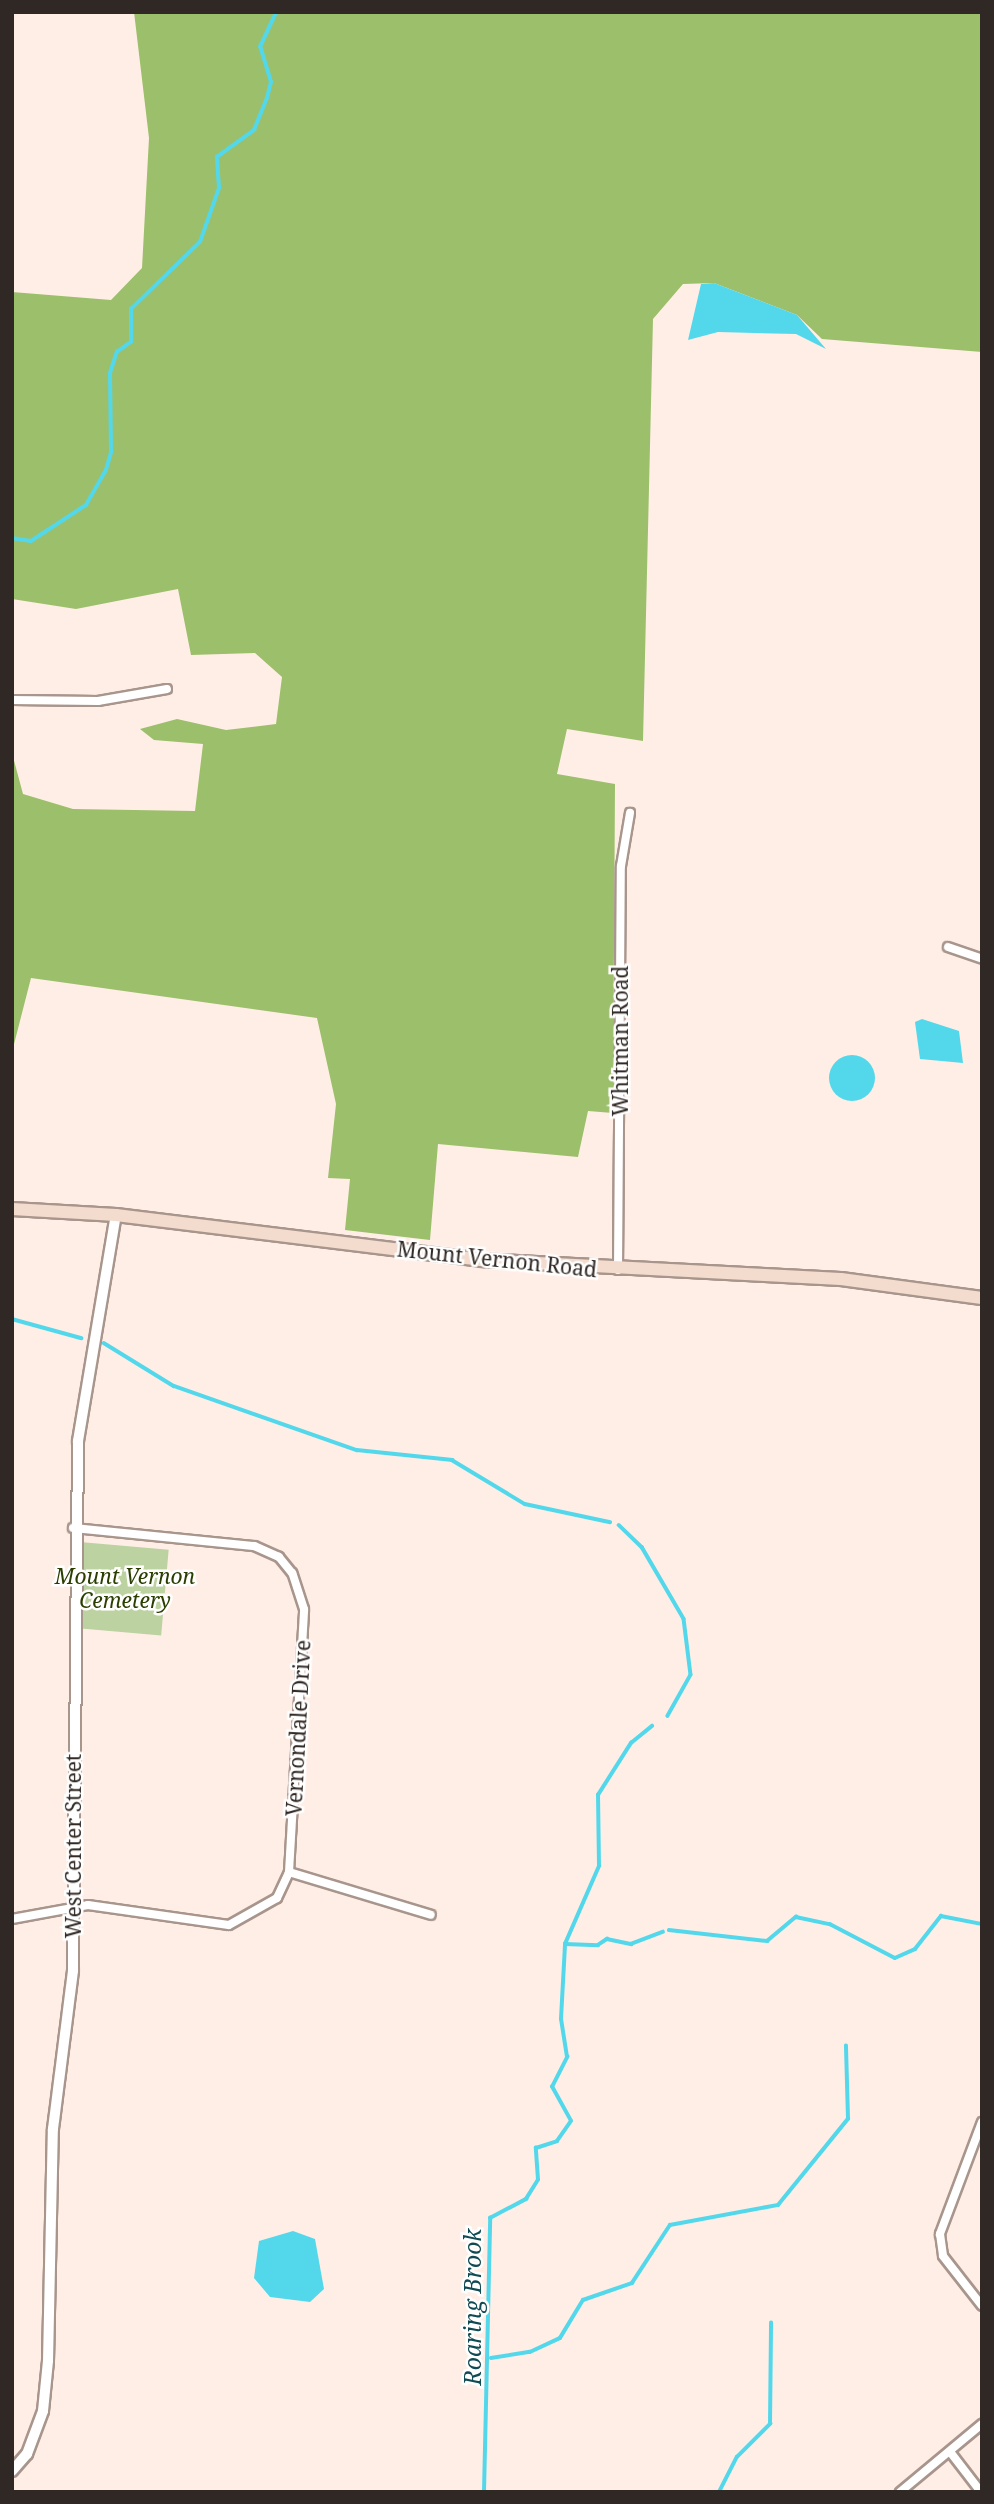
<!DOCTYPE html>
<html>
<head>
<meta charset="utf-8">
<style>
  body { margin:0 }
  #map { position:relative; width:994px; height:2504px; overflow:hidden; background:#ffeee6; font-family:"Noto Serif",serif }
  div>[style] { position:absolute }
  .green>* { inset:0; background:#bcd2a1; transform-origin:0 0 }
  .forest>* { inset:0; background:#9cbf6b }
  .water>* { inset:0; background:#53d8eb }
  .round { border-radius:50% }
  .stream>* { height:3.5px; margin:-1.75px; padding:0 1.75px; transform-origin:1.75px; border-radius:1.75px; background:#53d8eb }
  .roads { filter:drop-shadow(2px 0 #a8958c) drop-shadow(-2px 0 #a8958c) drop-shadow(0 2px #a8958c) drop-shadow(0 -2px #a8958c) }
  .minor>* { height:8px; margin:-4px; padding:0 4px; transform-origin:4px; border-radius:4px; background:#fff }
  .tertiary>* { height:10px; margin:-5px; padding:0 5px; transform-origin:5px; border-radius:5px; background:#fff }
  .secondary>* { height:12px; margin:-6px; padding:0 6px; transform-origin:6px; border-radius:6px; background:#f3dcce }
  span { translate:-50% -50%; white-space:nowrap; text-align:center; line-height:1.15; -webkit-text-stroke:5px #fff; paint-order:stroke }
  .street-label { font-size:21px; color:#2f2824 }
  .park-label { font-size:21px; color:#2a3e00; font-style:italic }
  .water-label { font-size:23px; color:#104a53; font-style:italic }
  .frame { position:absolute; inset:0; border:14px solid #2f2824; pointer-events:none }
</style>
</head>
<body>
<div id="map">
  <div class="green">
    <i style="left:80px;top:1542px;width:89px;height:86px;rotate:5deg"></i>
  </div>
  <div class="forest">
    <i style="clip-path:polygon(134px 12px,982px 12px,982px 352px,822px 339px,797px 315px,714px 283px,683px 284px,653px 319px,643px 741px,567px 729px,557px 774px,615px 784px,613px 1113px,588px 1111px,578px 1157px,438px 1144px,430px 1240px,345px 1230px,350px 1179px,328px 1178px,336px 1104px,317px 1018px,31px 978px,12px 1052px,12px 753px,23px 794px,73px 809px,195px 811px,203px 744px,154px 740px,140px 729px,177px 719px,226px 730px,276px 724px,282px 677px,255px 653px,191px 655px,178px 589px,76px 609px,12px 599px,12px 292px,111px 300px,142px 268px,149px 138px)"></i>
  </div>
  <div class="water">
    <i style="clip-path:polygon(714px 283px,797px 315px,826px 349px,796px 334px,718px 332px,688px 340px,701px 284px)"></i>
    <i style="clip-path:polygon(922px 1019px,959px 1031px,963px 1063px,920px 1059px,915px 1022px)"></i>
    <i class="round" style="left:829px;top:1055px;width:46px;height:46px"></i>
    <i style="clip-path:polygon(293px 2231px,315px 2239px,324px 2289px,310px 2302px,270px 2297px,254px 2278px,259px 2241px)"></i>
  </div>
  <div class="stream">
    <i style="left:12px;top:538px;width:19px;rotate:9deg"></i>
    <i style="left:31px;top:541px;width:66px;rotate:-33.2deg"></i>
    <i style="left:86px;top:505px;width:40px;rotate:-60.3deg"></i>
    <i style="left:106px;top:470px;width:19px;rotate:-74deg"></i>
    <i style="left:111px;top:452px;width:79px;rotate:-90.7deg"></i>
    <i style="left:110px;top:373px;width:22px;rotate:-72deg"></i>
    <i style="left:117px;top:352px;width:17px;rotate:-36deg"></i>
    <i style="left:131px;top:342px;width:33px;rotate:-90deg"></i>
    <i style="left:131px;top:309px;width:96px;rotate:-44.2deg"></i>
    <i style="left:200px;top:242px;width:57px;rotate:-70.6deg"></i>
    <i style="left:219px;top:188px;width:31px;rotate:-94deg"></i>
    <i style="left:217px;top:157px;width:46px;rotate:-36.1deg"></i>
    <i style="left:254px;top:130px;width:35px;rotate:-68deg"></i>
    <i style="left:267px;top:98px;width:16px;rotate:-76deg"></i>
    <i style="left:271px;top:82px;width:37px;rotate:-107deg"></i>
    <i style="left:260px;top:47px;width:38px;rotate:-65deg"></i>
    <i style="left:12px;top:1319px;width:72px;rotate:15.4deg"></i>
    <i style="left:104px;top:1343px;width:82px;rotate:31.6deg"></i>
    <i style="left:174px;top:1386px;width:194px;rotate:19.3deg"></i>
    <i style="left:357px;top:1450px;width:96px;rotate:6deg"></i>
    <i style="left:452px;top:1460px;width:85px;rotate:31.1deg"></i>
    <i style="left:525px;top:1504px;width:87px;rotate:12deg"></i>
    <i style="left:619px;top:1525px;width:32px;rotate:44deg"></i>
    <i style="left:642px;top:1547px;width:83px;rotate:59.7deg"></i>
    <i style="left:684px;top:1619px;width:56px;rotate:82.9deg"></i>
    <i style="left:691px;top:1675px;width:47px;rotate:119.3deg"></i>
    <i style="left:669px;top:1930px;width:99px;rotate:6.4deg"></i>
    <i style="left:767px;top:1941px;width:38px;rotate:-40deg"></i>
    <i style="left:796px;top:1917px;width:35px;rotate:12deg"></i>
    <i style="left:830px;top:1924px;width:73px;rotate:27.6deg"></i>
    <i style="left:895px;top:1958px;width:22px;rotate:-24deg"></i>
    <i style="left:915px;top:1949px;width:42px;rotate:-51.8deg"></i>
    <i style="left:941px;top:1916px;width:42px;rotate:11deg"></i>
    <i style="left:565px;top:1944px;width:85px;rotate:-66.4deg"></i>
    <i style="left:599px;top:1866px;width:71px;rotate:-90.8deg"></i>
    <i style="left:598px;top:1795px;width:62px;rotate:-57.6deg"></i>
    <i style="left:631px;top:1743px;width:27px;rotate:-39deg"></i>
    <i style="left:491px;top:2358px;width:39px;rotate:-9deg"></i>
    <i style="left:530px;top:2352px;width:33px;rotate:-25deg"></i>
    <i style="left:560px;top:2338px;width:44px;rotate:-58.8deg"></i>
    <i style="left:583px;top:2300px;width:52px;rotate:-19.1deg"></i>
    <i style="left:632px;top:2283px;width:69px;rotate:-56.8deg"></i>
    <i style="left:670px;top:2225px;width:110px;rotate:-10.5deg"></i>
    <i style="left:778px;top:2205px;width:111px;rotate:-50.9deg"></i>
    <i style="left:848px;top:2119px;width:73px;rotate:-91.6deg"></i>
    <i style="left:484px;top:2492px;width:274px;rotate:-88.7deg"></i>
    <i style="left:490px;top:2218px;width:41px;rotate:-27.8deg"></i>
    <i style="left:526px;top:2199px;width:22px;rotate:-58deg"></i>
    <i style="left:538px;top:2180px;width:32px;rotate:-94deg"></i>
    <i style="left:536px;top:2148px;width:22px;rotate:-18deg"></i>
    <i style="left:557px;top:2141px;width:24px;rotate:-55deg"></i>
    <i style="left:571px;top:2121px;width:39px;rotate:-119deg"></i>
    <i style="left:552px;top:2087px;width:34px;rotate:-63deg"></i>
    <i style="left:567px;top:2057px;width:38px;rotate:-99deg"></i>
    <i style="left:561px;top:2019px;width:75px;rotate:-86.9deg"></i>
    <i style="left:565px;top:1944px;width:33px;rotate:2deg"></i>
    <i style="left:598px;top:1945px;width:11px;rotate:-34deg"></i>
    <i style="left:607px;top:1939px;width:25px;rotate:12deg"></i>
    <i style="left:631px;top:1944px;width:34px;rotate:-21deg"></i>
    <i style="left:719px;top:2492px;width:39px;rotate:-63deg"></i>
    <i style="left:737px;top:2457px;width:47px;rotate:-45deg"></i>
    <i style="left:770px;top:2424px;width:101px;rotate:-89.4deg"></i>
  </div>
  <div class="roads">
    <div class="minor">
      <i style="left:12px;top:700px;width:86px;rotate:0.7deg"></i>
      <i style="left:98px;top:701px;width:70px;rotate:-9.9deg"></i>
      <i style="left:948px;top:947px;width:36px;rotate:19deg"></i>
      <i style="left:618px;top:1270px;width:404px;rotate:-89.6deg"></i>
      <i style="left:621px;top:866px;width:54px;rotate:-80.4deg"></i>
      <i style="left:289px;top:1872px;width:148px;rotate:16.8deg"></i>
      <i style="left:12px;top:1919px;width:77px;rotate:-10.4deg"></i>
      <i style="left:88px;top:1905px;width:142px;rotate:8.1deg"></i>
      <i style="left:229px;top:1925px;width:55px;rotate:-29.4deg"></i>
      <i style="left:277px;top:1898px;width:29px;rotate:-65deg"></i>
      <i style="left:289px;top:1872px;width:263px;rotate:-86.7deg"></i>
      <i style="left:304px;top:1609px;width:38px;rotate:-108deg"></i>
      <i style="left:292px;top:1573px;width:21px;rotate:-129deg"></i>
      <i style="left:279px;top:1557px;width:27px;rotate:-156deg"></i>
      <i style="left:254px;top:1546px;width:182px;rotate:-174.3deg"></i>
      <i style="left:982px;top:2122px;width:120px;rotate:110.6deg"></i>
      <i style="left:940px;top:2234px;width:22px;rotate:82deg"></i>
      <i style="left:943px;top:2256px;width:63px;rotate:52deg"></i>
      <i style="left:951px;top:2453px;width:49px;rotate:52.4deg"></i>
      <i style="left:900px;top:2492px;width:107px;rotate:-39.7deg"></i>
    </div>
    <div class="tertiary">
      <i style="left:12px;top:2471px;width:23px;rotate:-49deg"></i>
      <i style="left:27px;top:2454px;width:46px;rotate:-69.6deg"></i>
      <i style="left:43px;top:2411px;width:50px;rotate:-84.3deg"></i>
      <i style="left:48px;top:2361px;width:232px;rotate:-88.8deg"></i>
      <i style="left:53px;top:2129px;width:159px;rotate:-82.8deg"></i>
      <i style="left:73px;top:1971px;width:530px;rotate:-89.46deg"></i>
      <i style="left:78px;top:1441px;width:229px;rotate:-80.5deg"></i>
    </div>
    <div class="secondary">
      <i style="left:12px;top:1209px;width:104px;rotate:3.3deg"></i>
      <i style="left:116px;top:1215px;width:367px;rotate:7deg"></i>
      <i style="left:480px;top:1260px;width:361px;rotate:3deg"></i>
      <i style="left:841px;top:1279px;width:142px;rotate:7.7deg"></i>
    </div>
  </div>
  <div class="street-label">
    <span style="left:620px;top:1041px;rotate:-90deg">Whitman Road</span>
    <span style="left:497px;top:1259px;rotate:6deg">Mount Vernon Road</span>
    <span style="left:298px;top:1728px;rotate:-87deg">Vernondale Drive</span>
    <span style="left:73px;top:1846px;rotate:-90deg">West Center Street</span>
  </div>
  <div class="park-label">
    <span style="left:125px;top:1588px">Mount Vernon<br>Cemetery</span>
  </div>
  <div class="water-label">
    <span style="left:472px;top:2307px;rotate:-90deg">Roaring Brook</span>
  </div>
  <div class="frame"></div>
</div>
</body>
</html>
